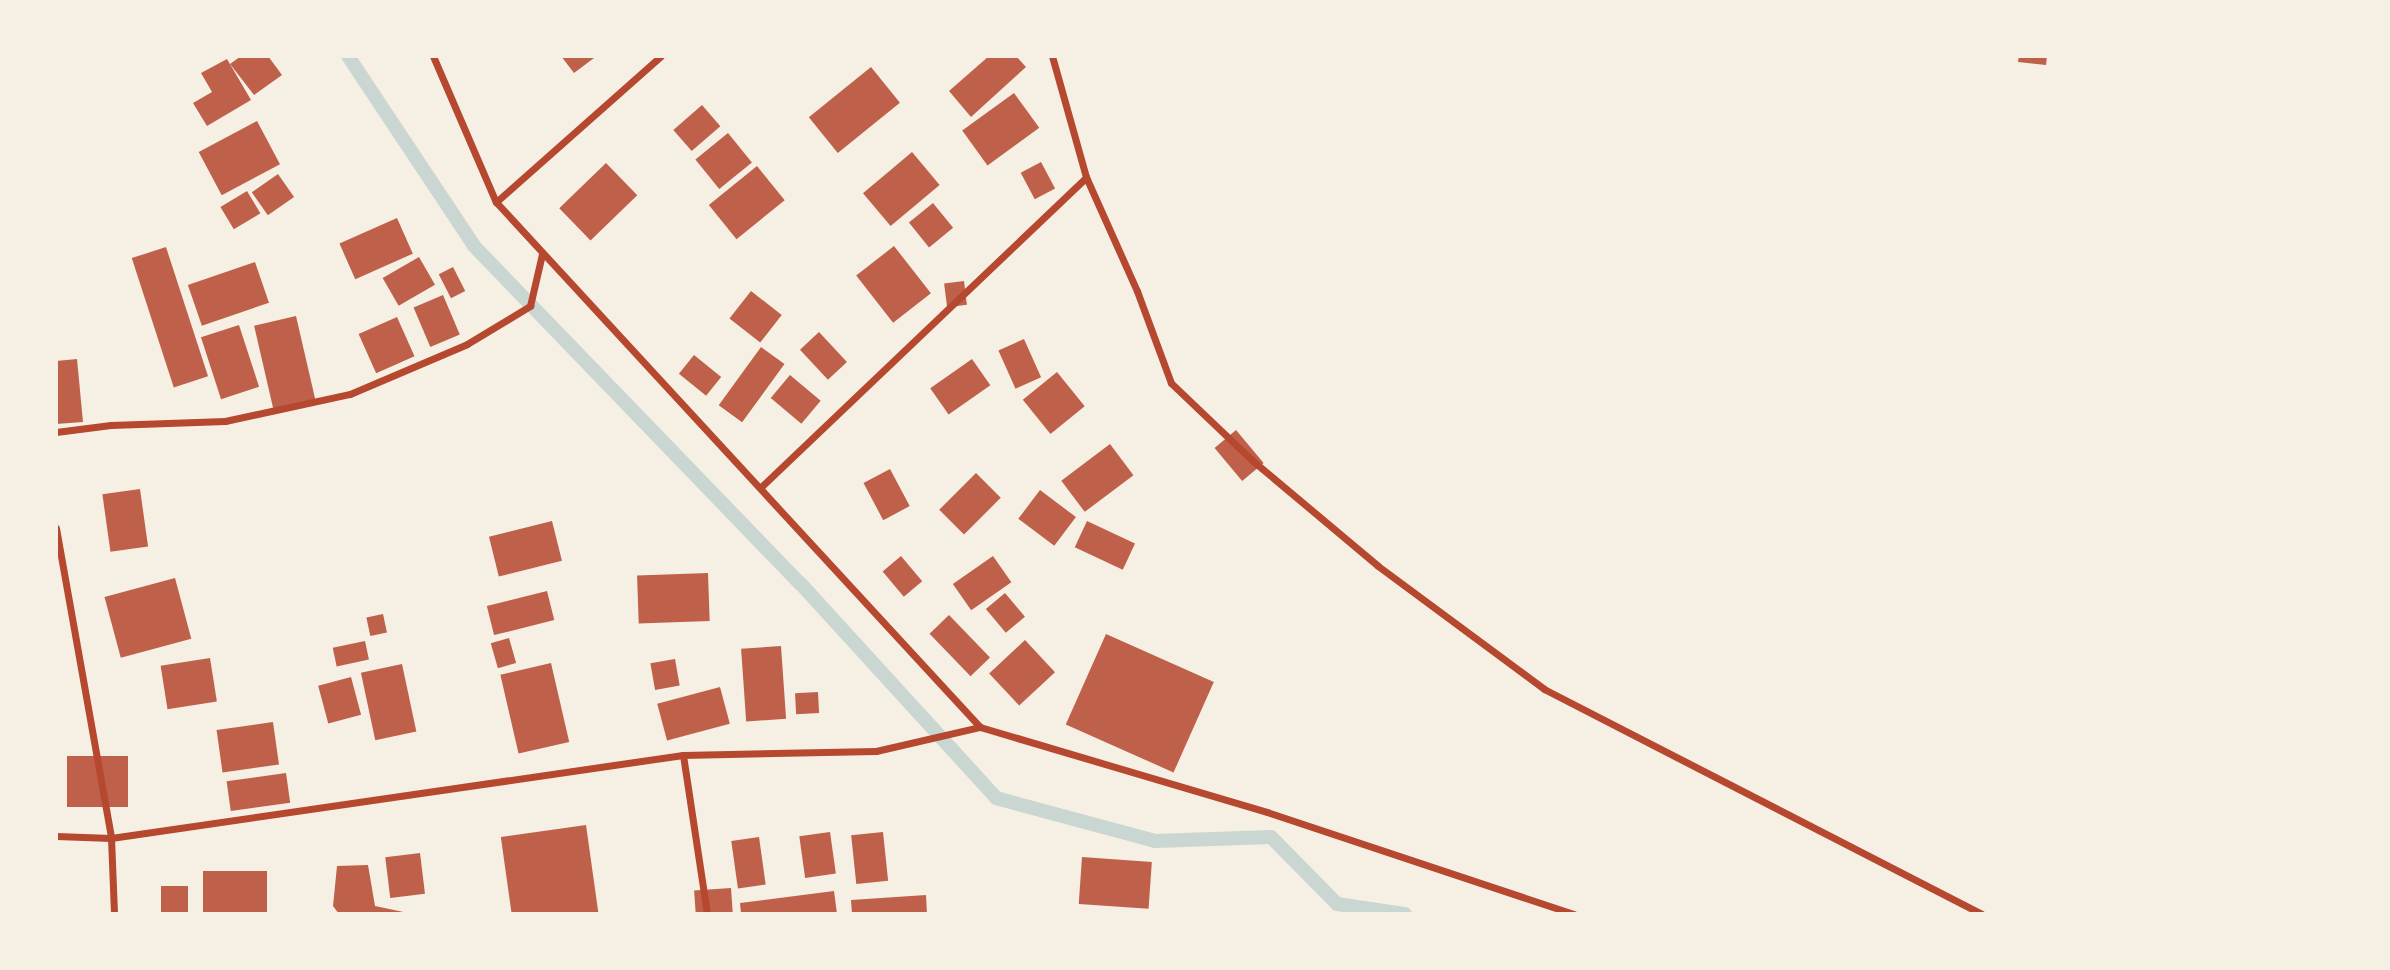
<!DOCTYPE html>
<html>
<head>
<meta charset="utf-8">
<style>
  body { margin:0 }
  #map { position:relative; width:2390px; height:970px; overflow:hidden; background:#f6efe4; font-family:Ubuntu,sans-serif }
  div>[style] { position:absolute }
  .stream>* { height:14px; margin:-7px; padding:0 7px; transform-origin:7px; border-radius:7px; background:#c9d6d2 }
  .building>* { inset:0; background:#bf614a; transform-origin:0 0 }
  .minor>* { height:7px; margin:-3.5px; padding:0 3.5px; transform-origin:3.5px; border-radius:3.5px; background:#b5482f }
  span { translate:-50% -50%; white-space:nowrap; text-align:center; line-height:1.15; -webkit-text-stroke:5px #f6efe4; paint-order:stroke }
  .frame { position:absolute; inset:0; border:58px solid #f6efe4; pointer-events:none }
</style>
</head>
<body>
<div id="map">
  <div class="stream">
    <i style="left:348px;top:56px;width:228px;rotate:56.4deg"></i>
    <i style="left:474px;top:246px;width:469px;rotate:46deg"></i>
    <i style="left:800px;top:583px;width:291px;rotate:47.6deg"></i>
    <i style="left:996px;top:798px;width:165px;rotate:15.1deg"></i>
    <i style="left:1155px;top:841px;width:116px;rotate:-2deg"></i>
    <i style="left:1271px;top:837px;width:94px;rotate:45.4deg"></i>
    <i style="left:1337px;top:904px;width:69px;rotate:8.4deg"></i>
  </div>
  <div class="building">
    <i style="clip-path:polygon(241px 56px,268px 56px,282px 75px,254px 95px,230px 64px)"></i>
    <i style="clip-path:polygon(561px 56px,593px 56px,594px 58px,574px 73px)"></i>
    <i style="clip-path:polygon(989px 56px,1016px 56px,1026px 67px,971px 117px,949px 91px)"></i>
    <i style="clip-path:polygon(2019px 56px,2047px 56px,2046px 65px,2018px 62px)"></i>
    <i style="clip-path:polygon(227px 59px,251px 100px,207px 126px,193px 103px,212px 92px,201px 73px)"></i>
    <i style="left:871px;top:67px;width:46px;height:80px;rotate:51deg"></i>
    <i style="left:1014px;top:93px;width:43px;height:64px;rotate:54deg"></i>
    <i style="left:702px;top:105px;width:28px;height:38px;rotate:49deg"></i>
    <i style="left:257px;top:121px;width:49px;height:66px;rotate:62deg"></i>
    <i style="left:728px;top:133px;width:38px;height:42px;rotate:51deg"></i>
    <i style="left:912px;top:152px;width:43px;height:64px;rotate:50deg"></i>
    <i style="left:1041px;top:162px;width:30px;height:23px;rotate:62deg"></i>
    <i style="left:606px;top:163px;width:45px;height:65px;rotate:46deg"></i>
    <i style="left:757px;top:166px;width:44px;height:62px;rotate:51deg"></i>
    <i style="left:278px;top:174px;width:28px;height:32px;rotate:55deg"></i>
    <i style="left:247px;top:191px;width:26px;height:31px;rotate:59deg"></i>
    <i style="left:933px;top:203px;width:32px;height:31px;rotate:51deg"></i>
    <i style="left:397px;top:218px;width:39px;height:63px;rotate:66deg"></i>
    <i style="left:894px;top:246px;width:60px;height:48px;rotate:52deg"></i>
    <i style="left:166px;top:247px;width:136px;height:36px;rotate:72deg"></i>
    <i style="left:419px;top:257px;width:32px;height:42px;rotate:60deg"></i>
    <i style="left:255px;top:262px;width:43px;height:71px;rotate:71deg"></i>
    <i style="left:453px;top:267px;width:27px;height:16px;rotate:63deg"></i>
    <i style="left:964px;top:281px;width:24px;height:20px;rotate:83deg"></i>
    <i style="left:751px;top:291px;width:39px;height:35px;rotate:38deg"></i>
    <i style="left:443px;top:295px;width:43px;height:32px;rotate:67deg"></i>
    <i style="left:296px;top:316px;width:87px;height:43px;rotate:77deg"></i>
    <i style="left:397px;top:317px;width:43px;height:42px;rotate:66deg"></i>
    <i style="left:239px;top:325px;width:65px;height:40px;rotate:72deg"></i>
    <i style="left:819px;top:332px;width:41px;height:26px;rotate:47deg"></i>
    <i style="left:1024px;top:339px;width:42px;height:28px;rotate:66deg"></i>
    <i style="left:761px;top:347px;width:29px;height:72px;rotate:36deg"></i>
    <i style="left:694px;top:355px;width:35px;height:24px;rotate:39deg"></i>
    <i style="clip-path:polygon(77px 359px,83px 422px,56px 424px,56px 361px)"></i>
    <i style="left:972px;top:359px;width:32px;height:51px;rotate:55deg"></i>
    <i style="left:1057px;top:372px;width:44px;height:44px;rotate:51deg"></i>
    <i style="left:790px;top:375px;width:40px;height:30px;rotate:40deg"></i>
    <i style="left:1236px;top:430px;width:43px;height:28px;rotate:50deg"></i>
    <i style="left:1110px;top:444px;width:39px;height:61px;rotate:53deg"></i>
    <i style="left:890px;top:469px;width:42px;height:30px;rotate:62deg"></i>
    <i style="left:976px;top:473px;width:35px;height:52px;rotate:45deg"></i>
    <i style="left:140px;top:489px;width:58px;height:38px;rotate:82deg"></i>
    <i style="left:1040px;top:490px;width:45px;height:36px;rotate:37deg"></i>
    <i style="left:552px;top:521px;width:41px;height:65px;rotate:76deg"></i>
    <i style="left:1087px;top:521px;width:53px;height:29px;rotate:25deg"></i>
    <i style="left:901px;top:556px;width:33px;height:24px;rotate:50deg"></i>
    <i style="left:993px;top:556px;width:32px;height:49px;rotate:55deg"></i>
    <i style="left:708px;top:573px;width:48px;height:71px;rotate:88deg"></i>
    <i style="left:175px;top:578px;width:63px;height:73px;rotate:75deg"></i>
    <i style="left:547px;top:591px;width:30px;height:62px;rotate:76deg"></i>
    <i style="left:1005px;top:593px;width:31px;height:25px;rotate:50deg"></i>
    <i style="left:383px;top:614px;width:19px;height:17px;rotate:78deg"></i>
    <i style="left:949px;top:615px;width:59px;height:27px;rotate:46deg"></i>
    <i style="left:1106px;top:634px;width:118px;height:99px;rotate:24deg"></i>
    <i style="left:509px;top:638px;width:26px;height:19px;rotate:74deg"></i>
    <i style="left:1025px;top:640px;width:44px;height:49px;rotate:47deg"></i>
    <i style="left:365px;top:641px;width:19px;height:33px;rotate:78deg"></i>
    <i style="left:781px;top:646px;width:73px;height:40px;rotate:86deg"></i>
    <i style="left:210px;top:658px;width:44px;height:50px;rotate:81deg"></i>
    <i style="left:675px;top:659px;width:27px;height:25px;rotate:80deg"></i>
    <i style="left:551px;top:663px;width:81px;height:52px;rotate:77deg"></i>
    <i style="left:402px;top:664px;width:69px;height:42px;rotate:78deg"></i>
    <i style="left:351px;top:677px;width:39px;height:34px;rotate:75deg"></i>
    <i style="left:720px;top:687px;width:38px;height:65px;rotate:75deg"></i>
    <i style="left:818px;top:692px;width:21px;height:23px;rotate:87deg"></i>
    <i style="left:273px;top:722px;width:43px;height:57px;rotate:82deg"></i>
    <i style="left:67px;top:756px;width:61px;height:51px"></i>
    <i style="left:286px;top:773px;width:30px;height:60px;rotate:82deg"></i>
    <i style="left:586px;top:825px;width:90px;height:86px;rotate:82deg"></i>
    <i style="left:830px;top:832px;width:42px;height:31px;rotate:82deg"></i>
    <i style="left:883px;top:832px;width:49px;height:32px;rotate:84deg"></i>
    <i style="left:759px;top:837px;width:48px;height:28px;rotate:82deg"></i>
    <i style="left:420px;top:853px;width:41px;height:35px;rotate:83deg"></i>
    <i style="left:1082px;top:857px;width:70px;height:47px;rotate:4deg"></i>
    <i style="clip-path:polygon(368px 865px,375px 906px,413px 914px,339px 914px,333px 906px,337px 866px)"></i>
    <i style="left:203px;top:871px;width:64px;height:43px"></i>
    <i style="left:161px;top:886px;width:27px;height:28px"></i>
    <i style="left:731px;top:888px;width:26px;height:37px;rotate:86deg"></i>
    <i style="clip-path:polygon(834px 891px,837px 914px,741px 914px,740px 903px)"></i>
    <i style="clip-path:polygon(926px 895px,927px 914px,852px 914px,851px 900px)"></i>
  </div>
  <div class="minor">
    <i style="left:433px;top:56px;width:159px;rotate:66.7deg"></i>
    <i style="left:496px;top:202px;width:714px;rotate:47.33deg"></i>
    <i style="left:1052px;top:56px;width:126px;rotate:74.3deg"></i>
    <i style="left:1086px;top:177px;width:125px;rotate:65.9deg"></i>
    <i style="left:1137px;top:291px;width:98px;rotate:69.7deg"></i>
    <i style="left:1171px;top:383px;width:113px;rotate:43.6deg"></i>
    <i style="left:1253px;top:461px;width:163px;rotate:40deg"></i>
    <i style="left:1378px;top:566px;width:207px;rotate:36.5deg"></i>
    <i style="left:1544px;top:689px;width:492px;rotate:27.2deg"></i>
    <i style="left:496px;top:202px;width:220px;rotate:-41.5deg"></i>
    <i style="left:56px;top:432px;width:55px;rotate:-7.3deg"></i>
    <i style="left:111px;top:425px;width:114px;rotate:-2deg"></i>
    <i style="left:225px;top:421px;width:128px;rotate:-12.2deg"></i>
    <i style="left:350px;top:394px;width:127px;rotate:-23.1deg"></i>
    <i style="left:467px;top:344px;width:74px;rotate:-31.1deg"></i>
    <i style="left:530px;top:306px;width:53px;rotate:-77deg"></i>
    <i style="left:761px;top:487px;width:449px;rotate:-43.6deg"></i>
    <i style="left:56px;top:528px;width:315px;rotate:79.9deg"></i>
    <i style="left:111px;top:838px;width:76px;rotate:87.7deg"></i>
    <i style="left:683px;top:755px;width:161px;rotate:81.4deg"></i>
    <i style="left:56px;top:836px;width:55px;rotate:2.1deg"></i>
    <i style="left:111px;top:838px;width:578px;rotate:-8.26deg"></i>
    <i style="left:683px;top:755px;width:193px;rotate:-1.2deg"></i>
    <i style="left:876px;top:751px;width:107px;rotate:-13deg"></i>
    <i style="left:980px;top:727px;width:299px;rotate:16.5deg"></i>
    <i style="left:1267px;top:812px;width:324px;rotate:18.4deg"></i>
  </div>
  <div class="frame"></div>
</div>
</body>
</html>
